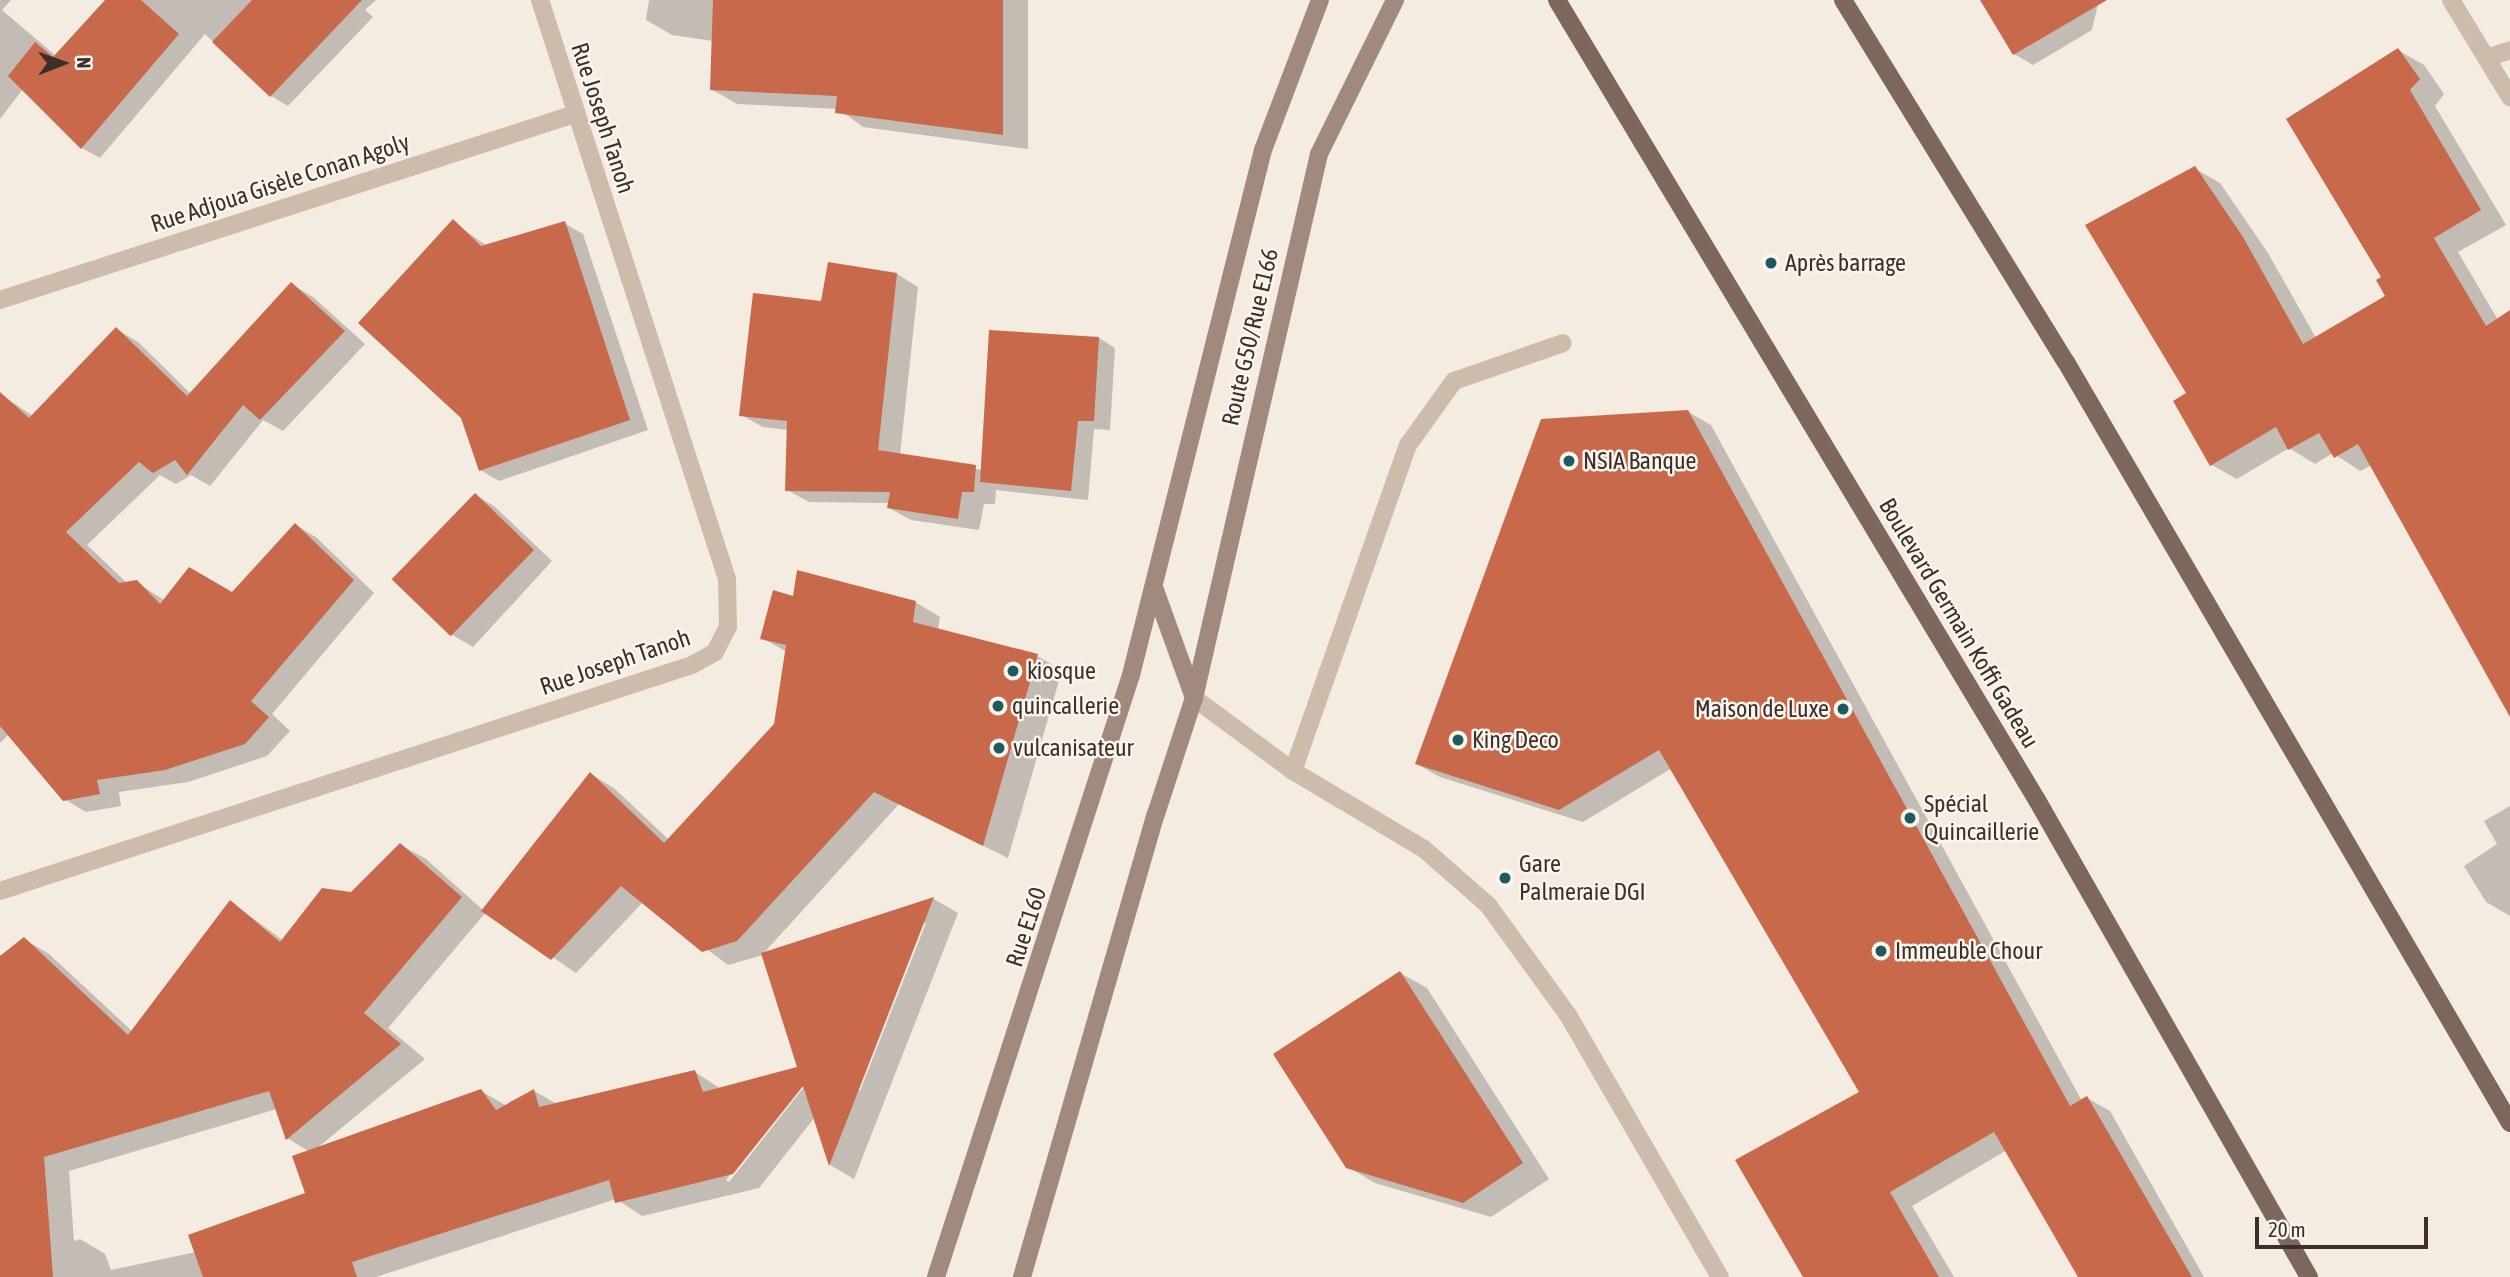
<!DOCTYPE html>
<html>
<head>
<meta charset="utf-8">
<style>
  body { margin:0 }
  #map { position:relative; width:2510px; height:1277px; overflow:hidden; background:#f4ebe1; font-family:"Asap Condensed",sans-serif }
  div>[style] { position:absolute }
  .shadow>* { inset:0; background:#0003 }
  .building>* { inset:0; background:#c8694b; transform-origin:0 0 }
  .lane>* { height:18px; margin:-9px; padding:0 9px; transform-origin:9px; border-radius:9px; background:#cdbbac }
  .street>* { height:18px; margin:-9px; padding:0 9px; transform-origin:9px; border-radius:9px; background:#cdbbac }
  .secondary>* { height:18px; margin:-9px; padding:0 9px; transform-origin:9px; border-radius:9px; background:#a18a7d }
  .primary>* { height:18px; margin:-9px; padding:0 9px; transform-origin:9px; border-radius:9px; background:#7d675c }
  .dots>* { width:19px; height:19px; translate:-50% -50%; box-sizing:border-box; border:4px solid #fbf5ee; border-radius:50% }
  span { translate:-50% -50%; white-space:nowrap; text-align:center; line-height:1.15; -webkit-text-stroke:5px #fbf5ee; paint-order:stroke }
  .street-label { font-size:24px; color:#3b302b }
  .poi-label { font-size:24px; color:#3b302b }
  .left { translate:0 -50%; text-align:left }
  .right { translate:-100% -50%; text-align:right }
  .north { position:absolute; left:28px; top:28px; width:70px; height:70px; -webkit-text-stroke:5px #fbf5ee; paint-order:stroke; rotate:89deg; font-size:19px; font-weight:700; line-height:28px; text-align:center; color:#3b302b }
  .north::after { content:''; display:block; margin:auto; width:24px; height:32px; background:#3b302b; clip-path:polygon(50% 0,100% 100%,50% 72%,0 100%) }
  .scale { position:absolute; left:2255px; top:1217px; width:173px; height:32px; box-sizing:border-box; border:4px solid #3b302b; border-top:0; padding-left:9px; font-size:21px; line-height:24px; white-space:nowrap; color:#3b302b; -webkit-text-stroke:5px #fbf5ee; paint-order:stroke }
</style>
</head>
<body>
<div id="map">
  <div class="shadow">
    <i style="clip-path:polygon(0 0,11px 0,2px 10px,56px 56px,107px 0,376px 0,365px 10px,373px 17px,288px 106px,271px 96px,205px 34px,100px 158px,82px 148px,23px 89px,0 119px)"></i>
    <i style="clip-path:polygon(649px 0,1028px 0,1028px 149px,863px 127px,838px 109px,737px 104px,711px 89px,713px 41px,672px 35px,646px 20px)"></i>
    <i style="clip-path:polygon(1982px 0,2105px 0,2098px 4px,2092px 30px,2033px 65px,2014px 54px)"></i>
    <i style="clip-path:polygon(2398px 50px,2424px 65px,2444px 94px,2435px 106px,2506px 225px,2458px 252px,2498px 320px,2510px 312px,2510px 712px,2372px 465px,2360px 471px,2333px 453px,2315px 464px,2289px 448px,2237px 479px,2212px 465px,2189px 394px,2194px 168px,2220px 183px,2268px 253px,2316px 338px,2388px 297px,2383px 278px)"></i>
    <i style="clip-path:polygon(453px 222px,487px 246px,564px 223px,583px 234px,648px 430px,499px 481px,480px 470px)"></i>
    <i style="clip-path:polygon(897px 274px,918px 287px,900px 455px,982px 470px,1099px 338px,1115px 348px,1110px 430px,1094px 429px,1088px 500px,996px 490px,995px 504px,984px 504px,979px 530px,911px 520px,889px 508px,890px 503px,809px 502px,787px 490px,788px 430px,763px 427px,741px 415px,823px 303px)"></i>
    <i style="clip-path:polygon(291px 284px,313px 297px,365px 344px,283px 431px,263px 420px,210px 486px,191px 475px,176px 484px,160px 475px,87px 545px,127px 583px,136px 582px,164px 600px,233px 595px,296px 525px,317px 538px,374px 593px,272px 714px,290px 731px,267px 756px,188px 782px,119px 792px,121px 806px,86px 812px,64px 799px,9px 734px,0 743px,0 394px,33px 416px,116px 329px,138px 342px,191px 394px)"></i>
    <i style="clip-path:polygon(1688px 412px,1711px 425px,2082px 1101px,2087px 1098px,2110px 1111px,2204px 1277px,2080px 1277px,2007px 1150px,1912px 1206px,1954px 1277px,1805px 1277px,1861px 1093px,1672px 768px,1583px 822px,1440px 777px,1417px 764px)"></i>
    <i style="clip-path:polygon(475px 495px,494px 506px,552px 561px,473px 647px,454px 636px,396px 581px)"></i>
    <i style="clip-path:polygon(evenodd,795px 598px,915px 602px,940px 617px,938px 630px,1037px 656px,1062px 670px,1008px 858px,899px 804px,762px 955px,934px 899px,958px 913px,854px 1179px,830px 1165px,815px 1117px,759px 1188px,642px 1216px,616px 1199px,376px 1277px,0 1277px,0 958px,24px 939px,49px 954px,133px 1032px,231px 902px,284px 941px,352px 894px,401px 845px,426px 859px,483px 910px,591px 774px,615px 789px,669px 840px,776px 725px,787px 652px,762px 638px,795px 598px,643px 902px,728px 965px,763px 955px,800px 1069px,721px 1089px,695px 1072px,557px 1104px,534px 1091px,507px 1106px,481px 1091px,316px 1149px,425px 1059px,388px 1028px,486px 912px,576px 973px,643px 902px,795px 598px,922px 923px,926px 923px,860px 1091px,857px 1090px,922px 923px,795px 598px,800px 1087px,804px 1087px,729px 1182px,726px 1180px,800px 1087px,795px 598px,277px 1109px,287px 1138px,310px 1152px,307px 1194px,196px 1252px,111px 1270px,105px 1254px,80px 1239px,74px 1241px,69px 1171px,277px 1109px)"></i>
    <i style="clip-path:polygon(2510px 806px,2510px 916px,2486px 902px,2464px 866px,2497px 844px,2484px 821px)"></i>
    <i style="clip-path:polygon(1400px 973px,1427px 988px,1549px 1179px,1491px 1217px,1375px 1183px,1348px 1167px)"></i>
  </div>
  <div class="building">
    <i style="clip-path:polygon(105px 0,141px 0,179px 34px,81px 149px,8px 76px,35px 42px,53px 57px)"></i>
    <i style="clip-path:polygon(252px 0,362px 0,270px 97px,212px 42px)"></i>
    <i style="clip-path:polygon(713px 0,1003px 0,1003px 135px,835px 113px,837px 96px,710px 90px)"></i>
    <i style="clip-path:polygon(1980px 0,2107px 0,2013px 55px)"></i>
    <i style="clip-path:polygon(2398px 48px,2420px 79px,2410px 90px,2481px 210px,2434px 238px,2486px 326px,2510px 310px,2510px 717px,2358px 444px,2334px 458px,2319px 433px,2288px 450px,2276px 427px,2210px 466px,2173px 401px,2186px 393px,2085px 225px,2195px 166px,2243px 237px,2303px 344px,2385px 296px,2376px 280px,2381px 277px,2286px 119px)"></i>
    <i style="clip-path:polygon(453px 219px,481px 246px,565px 221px,630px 420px,479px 471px,461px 418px,358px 323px)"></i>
    <i style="clip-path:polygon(828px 262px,897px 273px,878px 450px,976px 465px,974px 492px,962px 492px,958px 519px,887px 508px,890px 492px,785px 491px,787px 421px,739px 416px,753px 293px,821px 301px)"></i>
    <i style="clip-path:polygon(291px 282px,345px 331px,260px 420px,243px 405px,187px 475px,175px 460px,153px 473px,139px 462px,66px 532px,119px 583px,137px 580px,160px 604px,189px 567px,232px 592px,295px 523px,354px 580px,251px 701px,269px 717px,245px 744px,165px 770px,97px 780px,100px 794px,63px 801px,0 726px,0 392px,29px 418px,116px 327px,187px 396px)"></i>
    <i style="clip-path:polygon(989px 330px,1099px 337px,1094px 421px,1078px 421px,1071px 491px,980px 482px)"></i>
    <i style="clip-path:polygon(1688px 410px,2070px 1106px,2087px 1096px,2192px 1277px,2078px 1277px,1994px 1132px,1890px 1192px,1939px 1277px,1803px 1277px,1735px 1160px,1859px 1092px,1659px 750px,1559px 810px,1415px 764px,1541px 419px)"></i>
    <i style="left:475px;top:493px;width:82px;height:120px;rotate:44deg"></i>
    <i style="clip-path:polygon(797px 570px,916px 601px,913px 622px,1038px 654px,983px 846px,874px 792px,737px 941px,702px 952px,621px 886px,551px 960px,481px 911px,590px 772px,664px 843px,774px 724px,786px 645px,760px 639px,773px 590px,793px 596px)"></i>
    <i style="clip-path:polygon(400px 843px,462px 897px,364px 1013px,401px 1044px,286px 1140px,269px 1091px,44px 1157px,53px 1277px,0 1277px,0 956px,24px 937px,128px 1035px,230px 900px,280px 942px,322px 888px,351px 892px)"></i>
    <i style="clip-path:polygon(934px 897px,829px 1166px,803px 1086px,733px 1174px,615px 1203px,609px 1180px,352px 1262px,357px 1277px,203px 1277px,188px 1235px,305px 1193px,292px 1156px,481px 1089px,496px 1110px,534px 1089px,539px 1107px,695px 1070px,703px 1092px,797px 1067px,761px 953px)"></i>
    <i style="clip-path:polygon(1400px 971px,1523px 1163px,1463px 1203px,1346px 1168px,1273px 1054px)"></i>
  </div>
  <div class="lane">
    <i style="left:1293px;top:771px;width:346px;rotate:-70.6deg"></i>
    <i style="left:1408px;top:445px;width:79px;rotate:-54.3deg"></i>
    <i style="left:1454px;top:381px;width:115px;rotate:-19.2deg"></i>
  </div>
  <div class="street">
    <i style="left:2451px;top:0;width:114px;rotate:58.7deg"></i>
    <i style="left:2486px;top:58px;width:25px;rotate:-18deg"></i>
    <i style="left:0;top:300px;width:604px;rotate:-17.93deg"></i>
    <i style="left:1194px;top:698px;width:123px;rotate:36.4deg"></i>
    <i style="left:1293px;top:771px;width:152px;rotate:30.8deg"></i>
    <i style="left:1424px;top:849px;width:85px;rotate:41.2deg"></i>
    <i style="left:1488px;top:905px;width:136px;rotate:54deg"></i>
    <i style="left:1568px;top:1015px;width:303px;rotate:59.9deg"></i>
    <i style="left:0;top:891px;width:728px;rotate:-18.09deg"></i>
    <i style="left:692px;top:665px;width:26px;rotate:-29deg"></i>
    <i style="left:715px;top:652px;width:28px;rotate:-63deg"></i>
    <i style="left:728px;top:627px;width:48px;rotate:-91.2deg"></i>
    <i style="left:727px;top:579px;width:608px;rotate:-107.9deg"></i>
  </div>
  <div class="secondary">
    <i style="left:1155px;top:590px;width:115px;rotate:70.1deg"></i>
    <i style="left:936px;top:1277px;width:633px;rotate:-72.05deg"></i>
    <i style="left:1131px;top:675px;width:541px;rotate:-75.89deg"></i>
    <i style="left:1263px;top:150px;width:160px;rotate:-69.2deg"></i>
    <i style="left:1022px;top:1277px;width:482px;rotate:-73.9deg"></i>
    <i style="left:1156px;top:814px;width:122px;rotate:-71.9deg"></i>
    <i style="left:1194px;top:698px;width:558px;rotate:-77.06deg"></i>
    <i style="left:1319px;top:154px;width:172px;rotate:-63.7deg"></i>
  </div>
  <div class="primary">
    <i style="left:1557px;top:0;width:933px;rotate:59.04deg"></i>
    <i style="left:2037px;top:800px;width:549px;rotate:60.31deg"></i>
    <i style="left:1843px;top:0;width:425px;rotate:58.4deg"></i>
    <i style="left:2066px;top:362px;width:881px;rotate:59.74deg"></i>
  </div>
  <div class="dots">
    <i style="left:1771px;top:263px;background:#1f5a5e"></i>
    <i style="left:1569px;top:461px;background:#1f5a5e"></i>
    <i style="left:1013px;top:671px;background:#1f5a5e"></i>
    <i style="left:998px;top:706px;background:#1f5a5e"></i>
    <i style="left:1843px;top:709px;background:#1f5a5e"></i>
    <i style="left:1458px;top:740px;background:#1f5a5e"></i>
    <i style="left:999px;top:748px;background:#1f5a5e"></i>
    <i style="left:1910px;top:818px;background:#1f5a5e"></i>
    <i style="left:1505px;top:878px;background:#1f5a5e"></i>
    <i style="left:1881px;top:951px;background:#1f5a5e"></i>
  </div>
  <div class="street-label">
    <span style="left:603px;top:118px;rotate:72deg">Rue Joseph Tanoh</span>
    <span style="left:280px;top:183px;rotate:-18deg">Rue Adjoua Gisèle Conan Agoly</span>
    <span style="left:1250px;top:337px;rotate:-77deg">Route G50/Rue E166</span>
    <span style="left:1959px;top:623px;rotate:59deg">Boulevard Germain Koffi Gadeau</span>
    <span style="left:615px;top:662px;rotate:-19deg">Rue Joseph Tanoh</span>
    <span style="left:1026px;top:927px;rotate:-72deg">Rue E160</span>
  </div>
  <div class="poi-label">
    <span class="left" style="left:1785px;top:263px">Après barrage</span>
    <span class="left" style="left:1583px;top:461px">NSIA Banque</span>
    <span class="left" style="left:1027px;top:671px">kiosque</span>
    <span class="left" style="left:1012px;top:706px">quincallerie</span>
    <span class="right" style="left:1829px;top:709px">Maison de Luxe</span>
    <span class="left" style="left:1472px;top:740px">King Deco</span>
    <span class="left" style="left:1013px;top:748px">vulcanisateur</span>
    <span class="left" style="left:1924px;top:818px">Spécial<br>Quincaillerie</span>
    <span class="left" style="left:1519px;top:878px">Gare<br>Palmeraie DGI</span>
    <span class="left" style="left:1895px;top:951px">Immeuble Chour</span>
  </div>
  <div class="north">N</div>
  <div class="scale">20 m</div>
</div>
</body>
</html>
